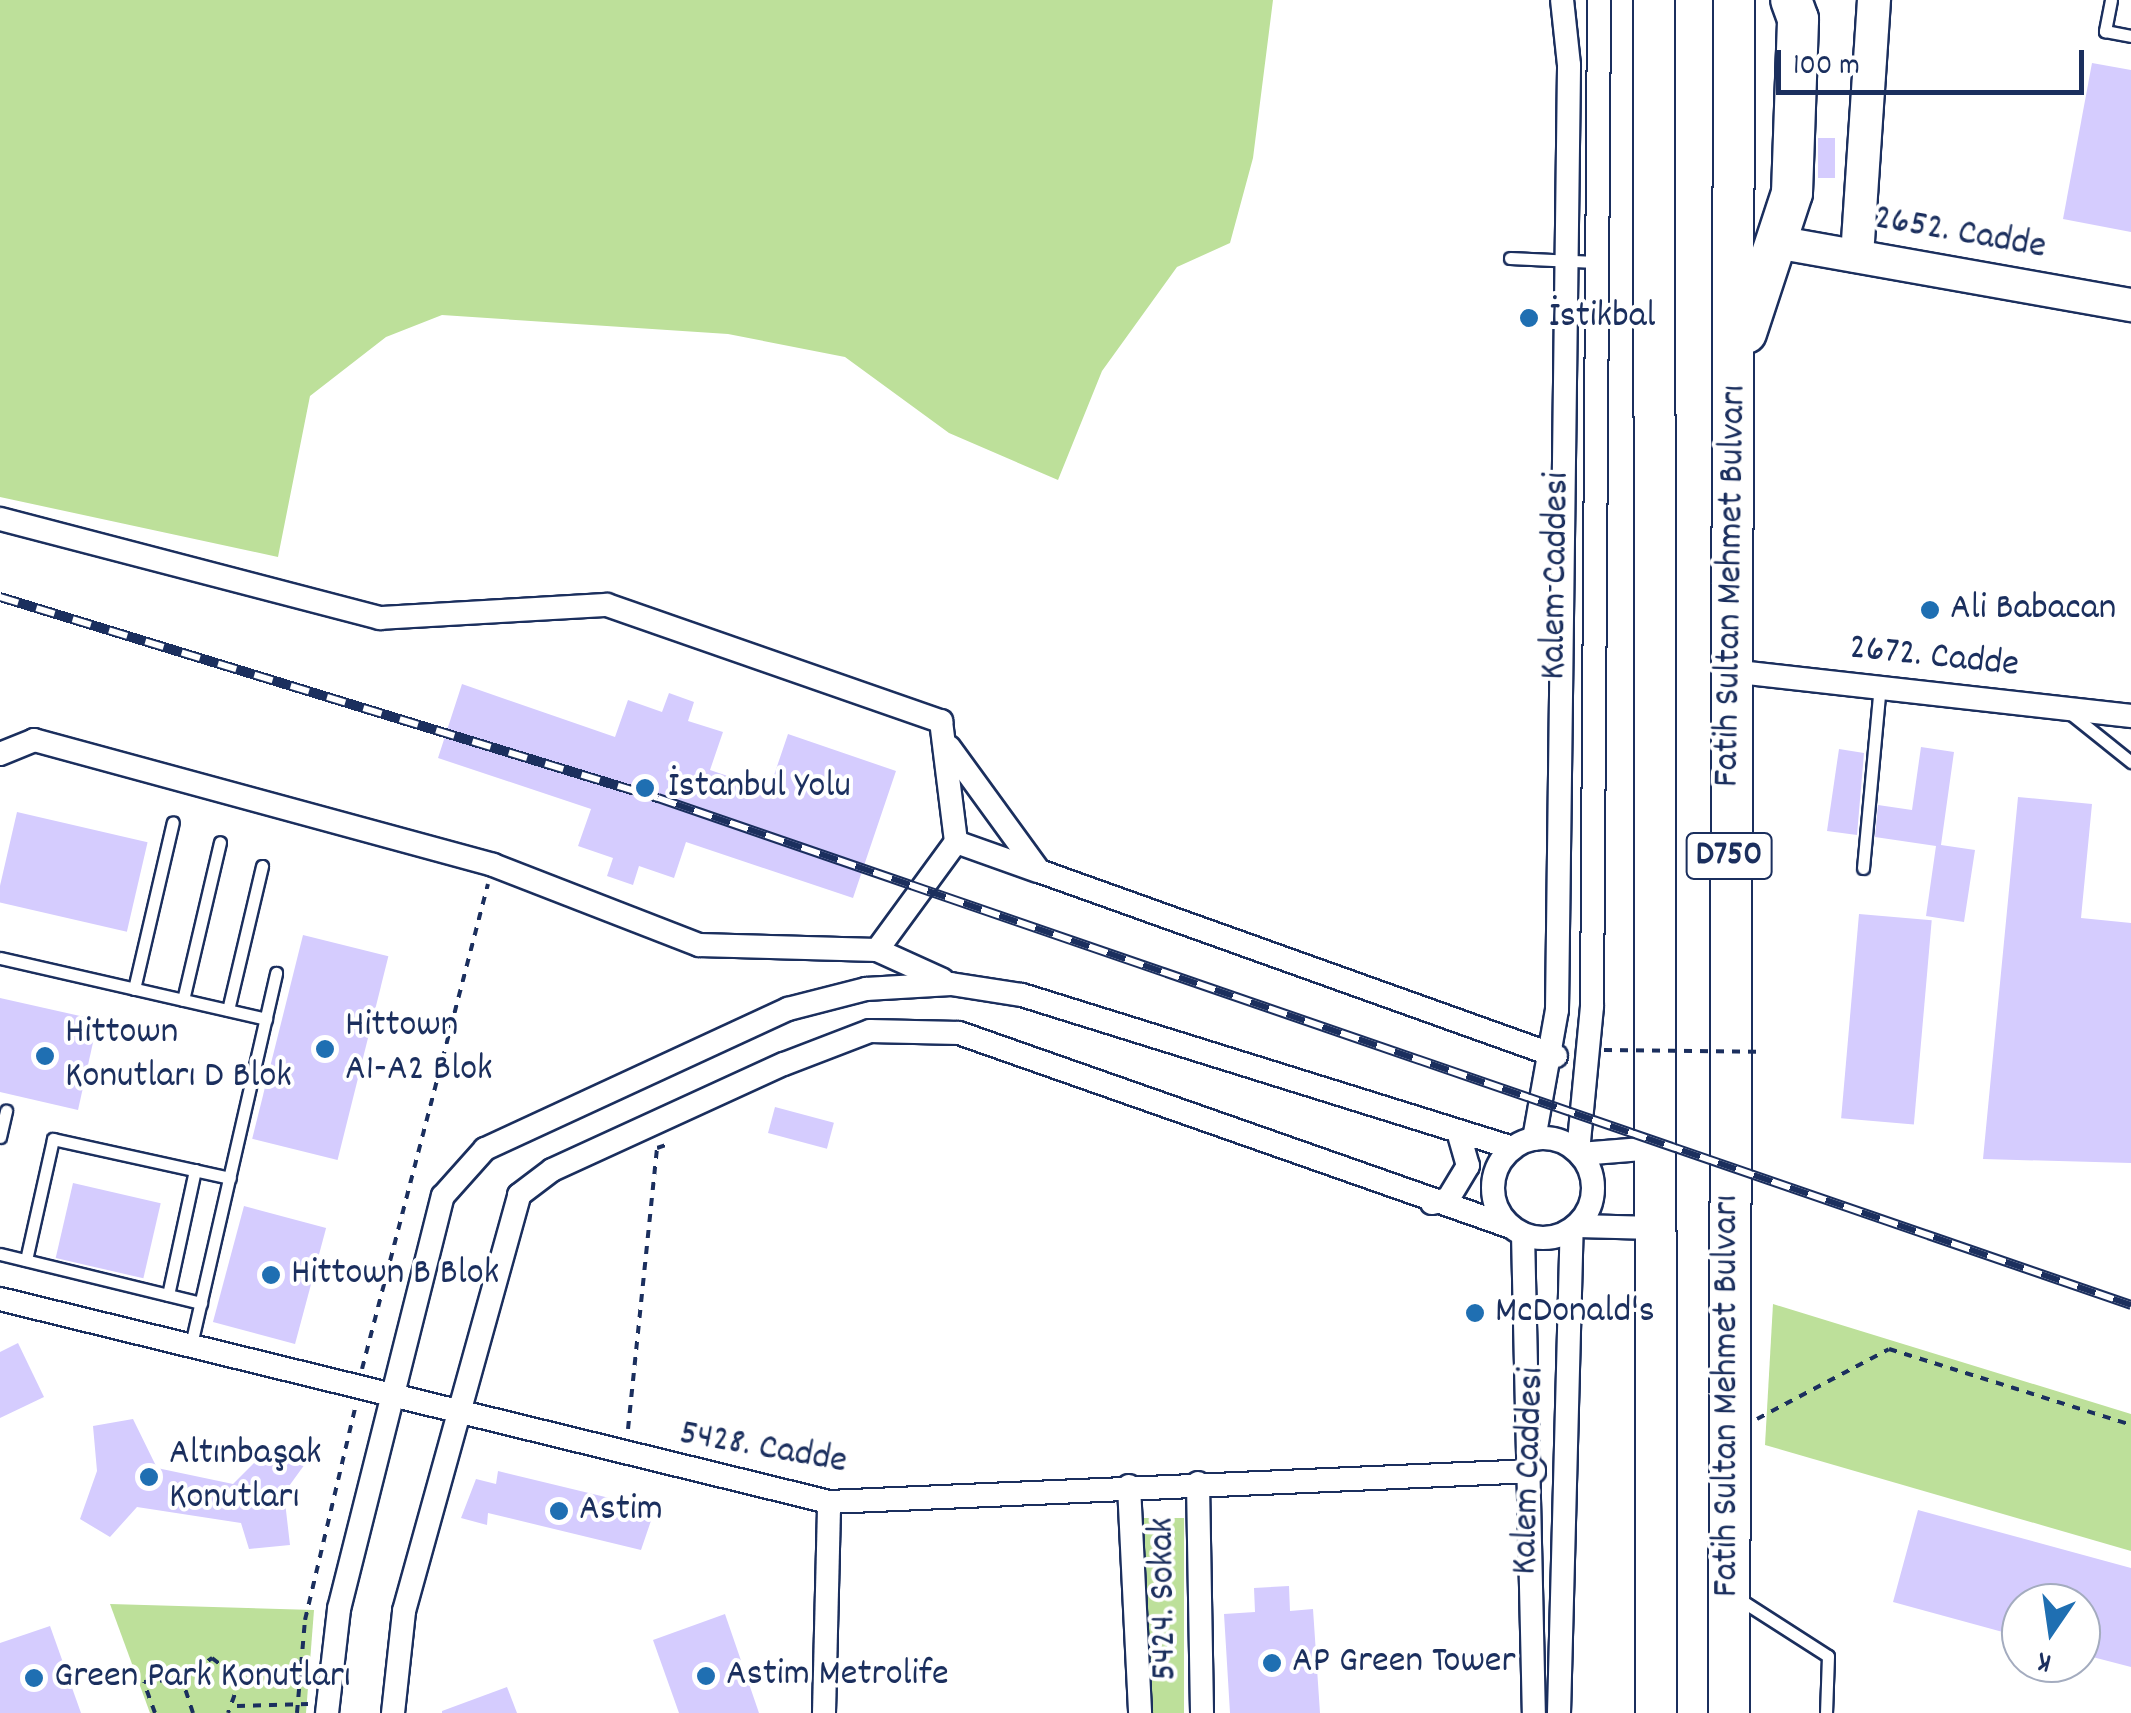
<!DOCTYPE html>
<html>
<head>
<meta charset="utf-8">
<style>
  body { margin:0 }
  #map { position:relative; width:2131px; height:1713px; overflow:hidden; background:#fff; font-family:Dekko,sans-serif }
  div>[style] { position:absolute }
  .green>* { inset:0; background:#bde09a; transform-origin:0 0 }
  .building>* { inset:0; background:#d5ccfe; transform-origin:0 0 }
  .path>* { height:4px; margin-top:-2px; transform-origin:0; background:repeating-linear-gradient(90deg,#1b2f5e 0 8px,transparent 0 16px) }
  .roads { filter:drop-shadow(2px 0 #1b2f5e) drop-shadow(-2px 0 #1b2f5e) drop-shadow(0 2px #1b2f5e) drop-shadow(0 -2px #1b2f5e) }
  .lane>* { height:11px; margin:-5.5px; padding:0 5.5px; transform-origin:5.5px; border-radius:5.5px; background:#fff }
  .street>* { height:22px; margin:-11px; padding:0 11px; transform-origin:11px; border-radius:11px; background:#fff }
  .street>.ring { margin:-11px; padding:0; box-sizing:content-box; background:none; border:22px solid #fff; border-radius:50% }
  .secondary>* { height:32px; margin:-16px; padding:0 16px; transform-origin:16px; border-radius:16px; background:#fff }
  .highway>* { height:40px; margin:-20px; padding:0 20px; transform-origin:20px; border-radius:20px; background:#fff }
  .rail>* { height:10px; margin-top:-5px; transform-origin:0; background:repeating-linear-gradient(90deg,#fff 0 19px,#1b2f5e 0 38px); box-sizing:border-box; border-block:2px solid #1b2f5e }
  .path-bridge>* { height:4px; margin-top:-2px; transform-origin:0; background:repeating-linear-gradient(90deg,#1b2f5e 0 8px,transparent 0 16px) }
  .dots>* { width:28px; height:28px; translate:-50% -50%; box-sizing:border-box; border:5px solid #fff; border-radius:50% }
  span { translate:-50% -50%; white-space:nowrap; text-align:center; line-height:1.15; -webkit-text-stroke:8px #fff; paint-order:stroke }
  .shield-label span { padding:2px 8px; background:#fff; border:2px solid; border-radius:8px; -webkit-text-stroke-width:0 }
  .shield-label { font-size:35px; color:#1b2f5e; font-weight:700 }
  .street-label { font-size:38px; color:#1b2f5e }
  .poi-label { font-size:38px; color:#1b2f5e }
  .left { translate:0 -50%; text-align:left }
  .north { position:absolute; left:2001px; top:1583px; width:100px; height:100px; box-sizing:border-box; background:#fff; border:2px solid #a4acbf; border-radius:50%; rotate:193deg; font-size:28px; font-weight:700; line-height:40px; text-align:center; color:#1b2f5e }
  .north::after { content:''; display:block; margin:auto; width:35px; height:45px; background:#1f6fb2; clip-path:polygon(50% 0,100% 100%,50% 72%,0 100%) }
  .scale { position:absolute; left:1776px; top:50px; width:308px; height:45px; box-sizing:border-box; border:5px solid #1b2f5e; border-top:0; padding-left:12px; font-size:30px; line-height:35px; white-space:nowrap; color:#1b2f5e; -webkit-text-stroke:8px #fff; paint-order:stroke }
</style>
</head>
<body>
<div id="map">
  <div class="green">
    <i style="clip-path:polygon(0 0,1273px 0,1253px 158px,1230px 243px,1177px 267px,1102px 371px,1058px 480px,949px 433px,845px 357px,728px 334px,442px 315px,386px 337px,310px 396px,278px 557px,0 497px)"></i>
    <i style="clip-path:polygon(1773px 1304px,2131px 1414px,2131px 1551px,1765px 1445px)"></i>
    <i style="left:1184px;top:1518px;width:195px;height:42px;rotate:90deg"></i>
    <i style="clip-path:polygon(110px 1604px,314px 1610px,306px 1713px,150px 1713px)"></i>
  </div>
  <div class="building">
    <i style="clip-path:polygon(2092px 63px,2131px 70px,2131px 232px,2063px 219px)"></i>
    <i style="left:1818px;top:138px;width:17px;height:40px"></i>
    <i style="clip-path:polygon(462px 684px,615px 737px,628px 700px,662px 712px,669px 693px,694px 702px,688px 721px,723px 732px,710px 770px,769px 790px,788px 734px,896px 771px,853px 898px,686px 842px,674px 878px,639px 866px,633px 885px,607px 876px,613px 858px,578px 846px,591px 809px,438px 758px)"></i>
    <i style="clip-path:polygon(1921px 747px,1954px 752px,1941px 845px,1975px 850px,1964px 922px,1926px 916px,1936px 846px,1875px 837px,1878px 805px,1912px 810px)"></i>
    <i style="clip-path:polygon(1839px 749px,1864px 753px,1857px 835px,1827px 831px)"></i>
    <i style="clip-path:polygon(2018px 797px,2092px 804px,2081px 918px,2131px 923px,2131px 1163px,1983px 1159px)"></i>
    <i style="left:17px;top:812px;width:134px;height:92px;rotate:13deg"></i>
    <i style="left:1859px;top:914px;width:73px;height:205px;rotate:5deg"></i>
    <i style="left:303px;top:935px;width:88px;height:210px;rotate:14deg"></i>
    <i style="clip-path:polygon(0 998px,98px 1020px,78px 1110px,0 1092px)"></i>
    <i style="left:775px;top:1107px;width:61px;height:27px;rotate:15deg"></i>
    <i style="left:73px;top:1183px;width:90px;height:77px;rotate:13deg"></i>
    <i style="left:244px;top:1206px;width:85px;height:120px;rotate:15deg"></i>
    <i style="clip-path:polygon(18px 1343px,44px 1397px,0 1418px,0 1352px)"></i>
    <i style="clip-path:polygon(133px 1419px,157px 1468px,233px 1484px,264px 1453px,305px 1464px,284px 1493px,290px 1545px,249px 1549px,241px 1523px,137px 1507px,110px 1537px,80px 1519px,97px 1471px,93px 1426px)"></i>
    <i style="clip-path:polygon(498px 1471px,655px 1509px,641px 1550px,488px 1513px,487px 1525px,461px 1518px,476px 1479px,496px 1484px)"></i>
    <i style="clip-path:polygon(1918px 1510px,2131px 1568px,2131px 1667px,2081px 1654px,2081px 1603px,2021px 1603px,2021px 1637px,1893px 1602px)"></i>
    <i style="clip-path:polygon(1289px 1586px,1290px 1611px,1313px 1609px,1320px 1713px,1230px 1713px,1224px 1614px,1255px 1612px,1254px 1588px)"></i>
    <i style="clip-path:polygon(725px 1614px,759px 1713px,679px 1713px,653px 1640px)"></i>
    <i style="clip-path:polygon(50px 1626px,81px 1713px,0 1713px,0 1643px)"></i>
    <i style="clip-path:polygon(507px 1687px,517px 1713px,442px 1713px,442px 1711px)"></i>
  </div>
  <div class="path">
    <i style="left:362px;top:1369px;width:501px;rotate:-75.44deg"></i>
    <i style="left:1757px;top:1419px;width:149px;rotate:-27.9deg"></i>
    <i style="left:1889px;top:1349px;width:254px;rotate:17.4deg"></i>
    <i style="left:628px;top:1429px;width:282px;rotate:-84.1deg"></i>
    <i style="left:657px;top:1148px;width:9px;rotate:-18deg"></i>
    <i style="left:237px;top:1706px;width:71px;rotate:-1.6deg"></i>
    <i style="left:155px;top:1713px;width:33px;rotate:-110deg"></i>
    <i style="left:144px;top:1682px;width:38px;rotate:-5deg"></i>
    <i style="left:193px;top:1713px;width:36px;rotate:-108deg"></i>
    <i style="left:182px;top:1679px;width:37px;rotate:-35deg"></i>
    <i style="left:212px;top:1658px;width:36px;rotate:38deg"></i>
    <i style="left:240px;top:1680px;width:35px;rotate:110deg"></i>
    <i style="left:297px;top:1713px;width:93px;rotate:-85.1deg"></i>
    <i style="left:305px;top:1620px;width:218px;rotate:-76.7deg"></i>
  </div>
  <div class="roads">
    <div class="lane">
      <i style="left:2111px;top:0;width:32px;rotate:101deg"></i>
      <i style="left:2105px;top:31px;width:26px;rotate:11deg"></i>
      <i style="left:1510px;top:258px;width:85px;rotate:2.7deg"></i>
      <i style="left:2071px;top:714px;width:77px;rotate:38.7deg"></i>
      <i style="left:1863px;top:868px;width:183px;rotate:-84.7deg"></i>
      <i style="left:0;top:958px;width:273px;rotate:12.9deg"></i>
      <i style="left:134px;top:989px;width:171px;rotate:-76.9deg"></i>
      <i style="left:183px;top:1000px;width:162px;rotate:-76.8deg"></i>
      <i style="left:228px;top:1010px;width:148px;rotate:-76.7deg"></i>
      <i style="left:0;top:1137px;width:27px;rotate:-77deg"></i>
      <i style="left:0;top:1254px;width:207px;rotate:13.7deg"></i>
      <i style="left:26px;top:1260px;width:124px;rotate:-77.4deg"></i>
      <i style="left:53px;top:1139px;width:181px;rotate:12.4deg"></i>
      <i style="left:168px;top:1295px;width:128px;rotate:-77.8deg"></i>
      <i style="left:190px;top:1349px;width:386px;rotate:-77.1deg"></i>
      <i style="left:1736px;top:1597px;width:109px;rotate:32.7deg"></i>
      <i style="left:1828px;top:1656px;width:57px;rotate:92deg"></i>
    </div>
    <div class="street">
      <i style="left:0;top:519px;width:393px;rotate:14.6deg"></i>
      <i style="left:380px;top:618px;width:227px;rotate:-3.3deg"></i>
      <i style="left:607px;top:605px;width:354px;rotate:19.2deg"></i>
      <i style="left:941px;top:721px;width:122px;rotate:82.9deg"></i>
      <i style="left:1730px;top:671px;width:404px;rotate:6.4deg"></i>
      <i style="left:949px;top:747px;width:153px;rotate:54deg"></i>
      <i style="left:1039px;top:871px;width:549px;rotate:19.69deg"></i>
      <i style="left:0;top:754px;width:37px;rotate:-22deg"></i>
      <i style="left:34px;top:740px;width:476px;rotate:15.2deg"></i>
      <i style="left:493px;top:865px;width:221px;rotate:21.2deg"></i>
      <i style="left:699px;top:945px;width:178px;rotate:1.6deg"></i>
      <i style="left:877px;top:950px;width:72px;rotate:24.4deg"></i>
      <i style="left:877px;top:950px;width:134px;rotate:-53.8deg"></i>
      <i style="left:956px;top:842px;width:87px;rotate:19.5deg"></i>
      <i class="ring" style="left:1493px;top:1138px;width:78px;height:78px"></i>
      <i style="left:1534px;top:1139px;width:131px;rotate:-79.9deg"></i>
      <i style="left:1557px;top:1010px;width:945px;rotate:-89.27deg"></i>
      <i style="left:1569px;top:65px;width:65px;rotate:-96.1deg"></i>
      <i style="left:1578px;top:1152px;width:147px;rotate:-84.5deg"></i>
      <i style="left:1592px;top:1006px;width:1006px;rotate:-89.6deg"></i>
      <i style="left:1580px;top:1154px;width:75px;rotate:-4.6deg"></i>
      <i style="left:1432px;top:1203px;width:16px;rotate:-14deg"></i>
      <i style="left:1448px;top:1199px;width:39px;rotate:-59deg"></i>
      <i style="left:1468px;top:1166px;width:36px;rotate:-106deg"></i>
      <i style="left:1577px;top:1226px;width:78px;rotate:1.5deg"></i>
      <i style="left:1523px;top:1234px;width:479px;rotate:88.7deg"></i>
      <i style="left:0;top:1299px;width:853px;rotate:13.76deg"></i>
      <i style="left:829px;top:1502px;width:706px;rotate:-2.52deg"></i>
      <i style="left:1198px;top:1483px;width:230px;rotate:89deg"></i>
      <i style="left:1129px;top:1486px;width:227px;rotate:87.2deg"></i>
      <i style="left:327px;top:1713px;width:105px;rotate:-83.4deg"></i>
      <i style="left:339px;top:1609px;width:426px;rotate:-75.9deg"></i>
      <i style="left:443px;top:1196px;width:63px;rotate:-48.2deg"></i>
      <i style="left:485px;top:1149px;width:334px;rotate:-24.8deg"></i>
      <i style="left:788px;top:1009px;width:81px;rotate:-14.4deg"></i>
      <i style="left:866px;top:989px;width:85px;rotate:-3.4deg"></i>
      <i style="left:951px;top:984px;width:72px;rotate:8.8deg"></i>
      <i style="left:1022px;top:995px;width:514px;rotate:17.31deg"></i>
      <i style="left:393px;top:1713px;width:103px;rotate:-83.8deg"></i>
      <i style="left:404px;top:1611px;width:432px;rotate:-74.5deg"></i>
      <i style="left:519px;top:1195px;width:41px;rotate:-37.1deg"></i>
      <i style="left:552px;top:1170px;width:255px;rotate:-24.6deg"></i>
      <i style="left:784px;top:1064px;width:92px;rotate:-21deg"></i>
      <i style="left:870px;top:1031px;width:89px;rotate:1.3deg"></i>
      <i style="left:959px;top:1033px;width:585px;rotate:19.36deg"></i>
      <i style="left:824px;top:1713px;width:211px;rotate:-88.6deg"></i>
      <i style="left:1559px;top:1713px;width:483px;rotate:-88.5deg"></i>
    </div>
    <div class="secondary">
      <i style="left:1776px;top:242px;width:361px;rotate:10.1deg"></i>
      <i style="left:1857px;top:256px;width:257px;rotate:-86.2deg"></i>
    </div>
    <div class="highway">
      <i style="left:1654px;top:0;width:1713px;rotate:89.93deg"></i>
      <i style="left:1746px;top:333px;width:147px;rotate:-71.8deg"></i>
      <i style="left:1792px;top:193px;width:174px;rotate:-88deg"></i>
      <i style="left:1798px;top:19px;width:20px;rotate:-110deg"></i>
      <i style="left:1729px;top:1713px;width:1713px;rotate:-89.83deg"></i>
    </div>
  </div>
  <div class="rail">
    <i style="left:0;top:597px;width:688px;rotate:16.99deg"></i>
    <i style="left:658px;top:798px;width:1558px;rotate:18.99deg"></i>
  </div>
  <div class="path-bridge">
    <i style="left:1604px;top:1050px;width:153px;rotate:0.7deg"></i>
  </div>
  <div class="dots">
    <i style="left:1529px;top:318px;background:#1f6fb2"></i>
    <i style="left:1930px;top:610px;background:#1f6fb2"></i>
    <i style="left:645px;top:788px;background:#1f6fb2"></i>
    <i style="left:325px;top:1049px;background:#1f6fb2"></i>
    <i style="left:45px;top:1056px;background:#1f6fb2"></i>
    <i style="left:271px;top:1275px;background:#1f6fb2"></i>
    <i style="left:1475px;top:1313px;background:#1f6fb2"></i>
    <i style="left:149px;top:1477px;background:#1f6fb2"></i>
    <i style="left:559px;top:1511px;background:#1f6fb2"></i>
    <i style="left:1272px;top:1663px;background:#1f6fb2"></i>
    <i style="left:706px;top:1676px;background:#1f6fb2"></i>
    <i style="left:34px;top:1678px;background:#1f6fb2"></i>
  </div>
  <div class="shield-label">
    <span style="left:1729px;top:856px">D750</span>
  </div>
  <div class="street-label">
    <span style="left:1960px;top:234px;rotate:10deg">2652. Cadde</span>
    <span style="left:1557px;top:576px;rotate:-89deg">Kalem Caddesi</span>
    <span style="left:1732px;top:586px;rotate:-89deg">Fatih Sultan Mehmet Bulvarı</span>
    <span style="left:1934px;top:658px;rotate:6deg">2672. Cadde</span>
    <span style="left:1728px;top:1396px;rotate:-90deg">Fatih Sultan Mehmet Bulvarı</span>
    <span style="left:763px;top:1449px;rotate:10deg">5428. Cadde</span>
    <span style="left:1530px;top:1471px;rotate:-88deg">Kalem Caddesi</span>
    <span style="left:1165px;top:1599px;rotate:-91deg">5424. Sokak</span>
  </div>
  <div class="poi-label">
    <span class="left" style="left:1549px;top:318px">İstikbal</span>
    <span class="left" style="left:1950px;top:610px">Ali Babacan</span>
    <span class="left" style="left:668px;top:788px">İstanbul Yolu</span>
    <span class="left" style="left:345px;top:1049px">Hittown<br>A1-A2 Blok</span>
    <span class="left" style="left:65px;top:1056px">Hittown<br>Konutları D Blok</span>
    <span class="left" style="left:291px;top:1275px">Hittown B Blok</span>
    <span class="left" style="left:1495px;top:1313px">McDonald's</span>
    <span class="left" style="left:169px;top:1477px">Altınbaşak<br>Konutları</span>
    <span class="left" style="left:579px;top:1511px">Astim</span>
    <span class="left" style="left:1292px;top:1663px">AP Green Tower</span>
    <span class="left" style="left:726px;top:1676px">Astim Metrolife</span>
    <span class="left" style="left:54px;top:1678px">Green Park Konutları</span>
  </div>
  <div class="north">K</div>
  <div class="scale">100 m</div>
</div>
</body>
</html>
